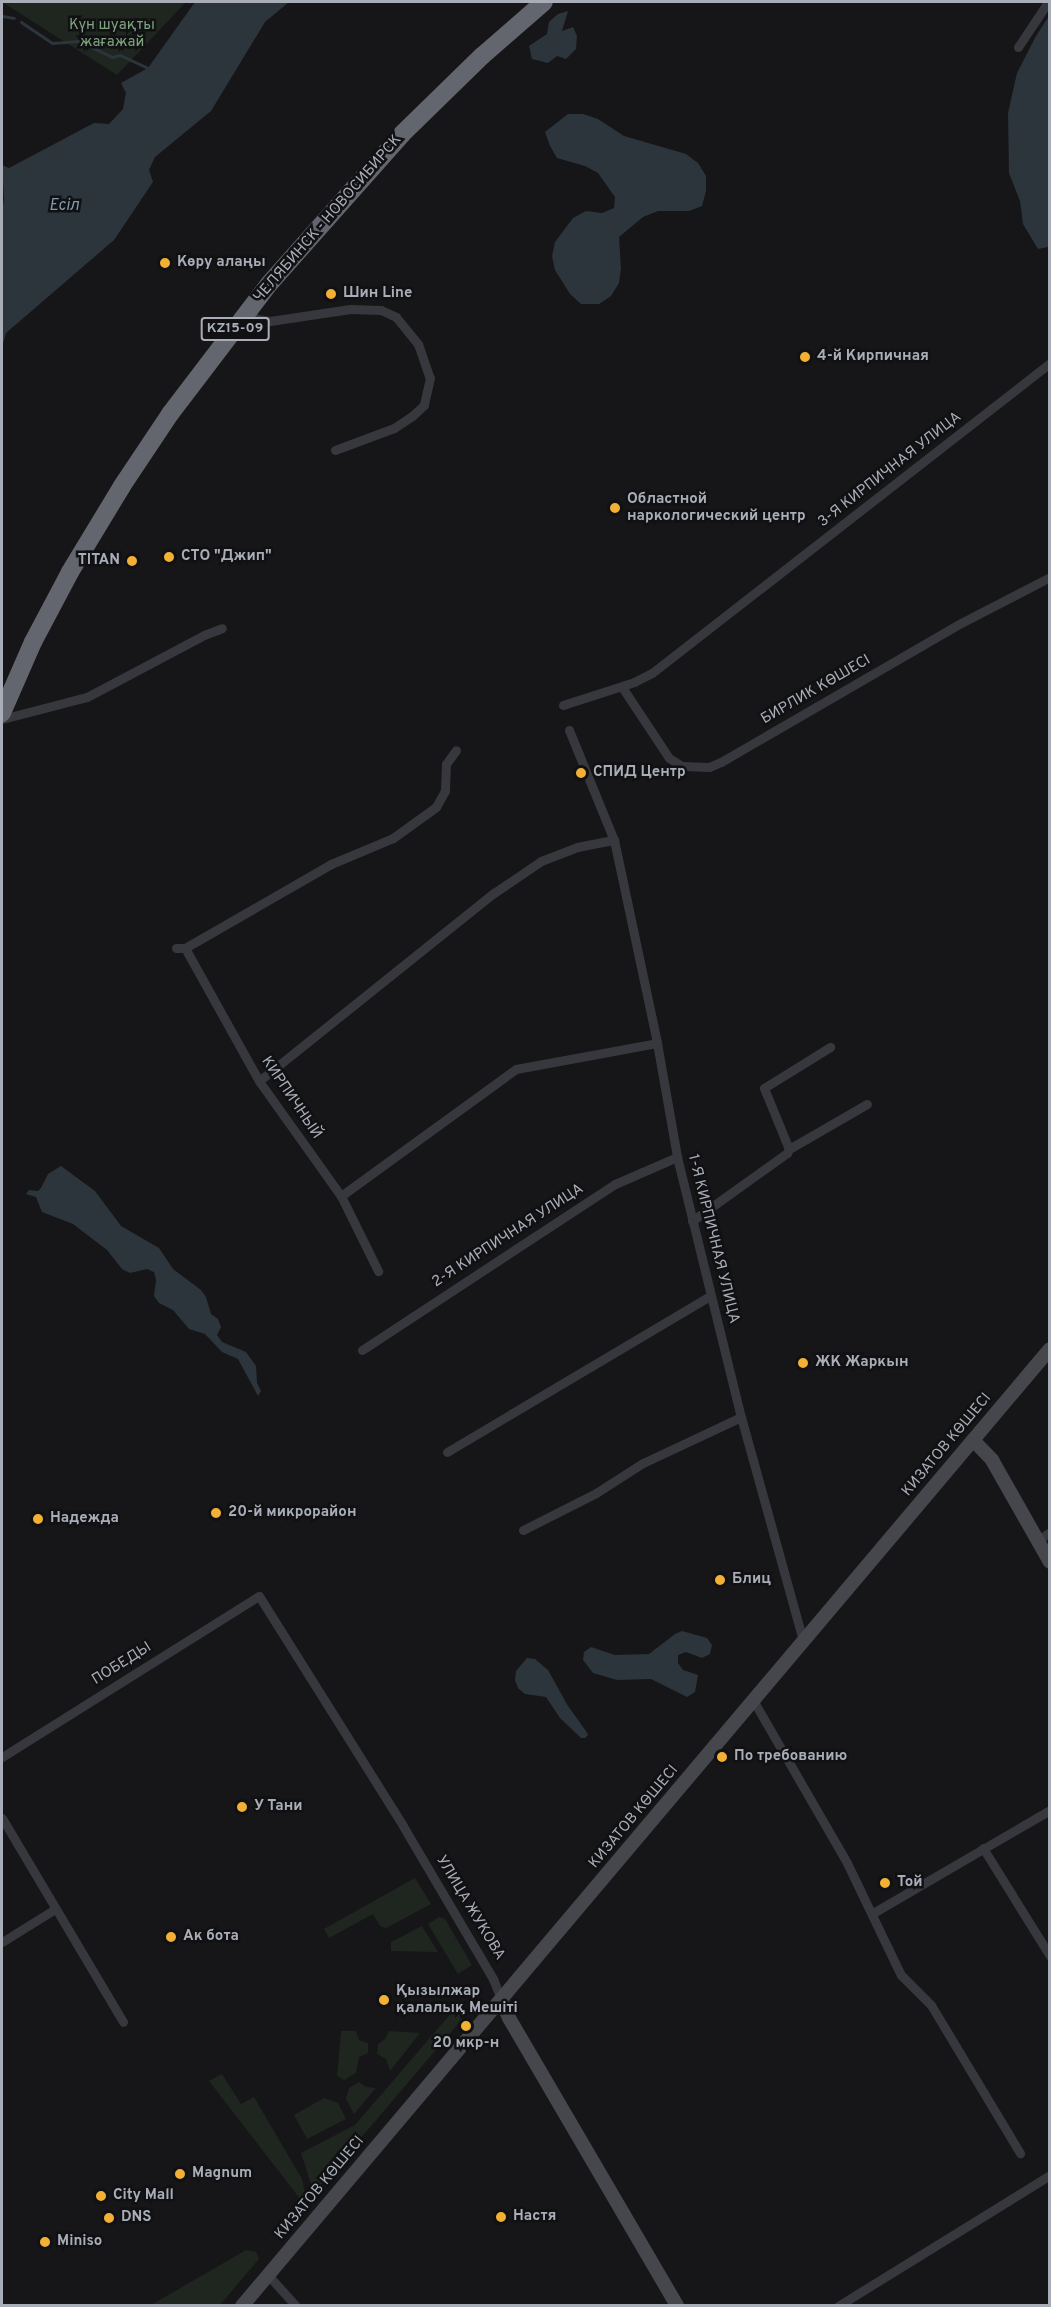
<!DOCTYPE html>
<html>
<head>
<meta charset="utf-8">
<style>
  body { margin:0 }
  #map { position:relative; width:1051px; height:2307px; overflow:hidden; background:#161618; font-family:Overpass,sans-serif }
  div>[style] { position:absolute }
  .green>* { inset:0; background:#1e261f }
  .water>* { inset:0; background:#2c353c }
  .stream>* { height:3px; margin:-1.5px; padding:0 1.5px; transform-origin:1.5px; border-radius:1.5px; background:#2c353c }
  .street>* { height:9px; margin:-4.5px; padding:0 4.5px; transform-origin:4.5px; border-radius:4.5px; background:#37383d }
  .secondary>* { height:14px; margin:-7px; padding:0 7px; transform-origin:7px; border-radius:7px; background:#45474d }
  .highway>* { height:18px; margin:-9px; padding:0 9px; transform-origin:9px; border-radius:9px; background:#63666e }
  .dots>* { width:16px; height:16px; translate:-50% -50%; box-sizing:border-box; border:3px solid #111113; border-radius:50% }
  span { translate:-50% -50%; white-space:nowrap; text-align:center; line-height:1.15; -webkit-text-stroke:5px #111113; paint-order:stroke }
  .shield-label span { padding:2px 4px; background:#111113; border:2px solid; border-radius:4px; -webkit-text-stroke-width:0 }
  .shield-label { font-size:14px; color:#a8adb8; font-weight:700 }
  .park-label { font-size:15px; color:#7fa381 }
  .street-label { font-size:15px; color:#a8adb8 }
  .poi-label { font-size:15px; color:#a8adb8; font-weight:700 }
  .left { translate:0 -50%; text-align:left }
  .right { translate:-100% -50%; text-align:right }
  .water-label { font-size:16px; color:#7f9bb3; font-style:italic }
  .frame { position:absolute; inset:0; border:3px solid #a8adb8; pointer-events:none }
</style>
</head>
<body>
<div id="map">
  <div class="green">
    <i style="clip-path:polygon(2px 2px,186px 2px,117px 75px)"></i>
    <i style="clip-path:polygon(415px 1878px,431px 1904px,386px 1928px,380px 1926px,373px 1914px,329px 1938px,324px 1929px)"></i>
    <i style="clip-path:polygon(439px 1917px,445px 1919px,472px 1965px,458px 1974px,428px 1924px)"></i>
    <i style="clip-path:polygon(422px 1926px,438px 1952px,391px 1951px,391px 1942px)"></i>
    <i style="clip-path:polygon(454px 2010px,463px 2018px,314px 2193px,301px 2153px,355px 2125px)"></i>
    <i style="clip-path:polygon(341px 2031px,356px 2031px,359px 2040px,368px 2043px,368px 2053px,359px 2057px,356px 2073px,344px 2080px,337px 2076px)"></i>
    <i style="clip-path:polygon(389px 2031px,420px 2033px,390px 2071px,386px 2059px,377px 2054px,378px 2044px,385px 2039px)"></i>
    <i style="clip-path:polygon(222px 2074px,241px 2104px,254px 2097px,302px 2179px,306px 2197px,301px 2200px,209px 2081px)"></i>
    <i style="clip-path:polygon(359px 2082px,366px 2087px,376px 2088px,354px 2114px,346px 2099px,349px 2088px)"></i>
    <i style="clip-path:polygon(324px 2098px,338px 2103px,346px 2119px,307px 2139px,294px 2115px)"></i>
    <i style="clip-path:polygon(246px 2250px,256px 2252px,259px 2259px,220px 2305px,151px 2305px)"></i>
  </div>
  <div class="water">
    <i style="clip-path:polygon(195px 2px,289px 2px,265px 22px,211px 111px,155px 157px,149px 170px,153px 182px,114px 240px,6px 333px,2px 347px,2px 212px,4px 199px,2px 165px,9px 168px,94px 123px,109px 124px,123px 109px,126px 93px,121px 83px,148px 68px)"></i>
    <i style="clip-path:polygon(568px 11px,562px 31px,573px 27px,577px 36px,576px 49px,566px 59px,557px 56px,548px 63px,532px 59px,529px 46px,547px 34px,549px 22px,558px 14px)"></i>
    <i style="clip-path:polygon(1049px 16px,1050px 243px,1048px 247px,1038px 249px,1023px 224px,1020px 201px,1009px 173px,1008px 113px,1017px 73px,1036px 36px)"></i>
    <i style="clip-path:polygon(568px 114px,583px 114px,598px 119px,624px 136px,686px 154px,698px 163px,706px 176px,706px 191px,702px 206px,689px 211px,658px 211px,643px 217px,619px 237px,621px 268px,619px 283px,611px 296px,599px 304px,581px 304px,570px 294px,555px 270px,552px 256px,555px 242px,573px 218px,586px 211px,602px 213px,614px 208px,615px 197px,598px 173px,585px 166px,557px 158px,550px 146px,545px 132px)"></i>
    <i style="clip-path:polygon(61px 1166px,95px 1191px,121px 1226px,159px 1248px,173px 1269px,201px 1290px,206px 1297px,211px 1314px,218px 1319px,221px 1327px,217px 1335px,222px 1342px,246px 1352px,256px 1366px,257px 1383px,261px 1391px,258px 1396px,238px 1359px,222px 1352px,205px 1334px,189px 1329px,173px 1310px,159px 1303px,154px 1296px,156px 1280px,154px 1272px,147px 1269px,130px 1273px,122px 1269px,107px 1250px,73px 1224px,42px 1212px,36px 1197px,26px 1194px,29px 1190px,38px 1191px,41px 1188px,48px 1174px)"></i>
    <i style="clip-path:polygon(682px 1631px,707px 1638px,712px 1645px,710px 1654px,702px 1658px,686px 1652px,678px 1655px,678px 1663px,683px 1670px,698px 1675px,695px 1692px,687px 1697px,651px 1679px,617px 1680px,593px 1673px,583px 1660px,584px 1652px,591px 1647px,615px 1655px,649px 1654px,675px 1634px)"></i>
    <i style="clip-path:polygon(527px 1658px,535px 1659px,548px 1670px,568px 1706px,586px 1731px,588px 1735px,585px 1738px,581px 1738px,560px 1718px,546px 1697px,525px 1694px,518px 1688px,515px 1680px,516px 1671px)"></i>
  </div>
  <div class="stream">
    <i style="left:2px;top:16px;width:12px;rotate:9deg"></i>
    <i style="left:21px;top:22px;width:37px;rotate:34deg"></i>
    <i style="left:52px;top:43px;width:27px;rotate:-4deg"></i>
    <i style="left:79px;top:41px;width:37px;rotate:26deg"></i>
    <i style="left:112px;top:57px;width:8px;rotate:-14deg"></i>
    <i style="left:120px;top:55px;width:31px;rotate:25deg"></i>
  </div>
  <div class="street">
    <i style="left:1018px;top:47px;width:54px;rotate:-56.3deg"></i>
    <i style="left:248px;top:312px;width:11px;rotate:38deg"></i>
    <i style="left:257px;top:319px;width:13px;rotate:9deg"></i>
    <i style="left:270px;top:321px;width:81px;rotate:-8.5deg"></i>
    <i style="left:350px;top:309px;width:31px;rotate:2deg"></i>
    <i style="left:381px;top:310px;width:17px;rotate:25deg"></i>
    <i style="left:396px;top:317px;width:35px;rotate:51deg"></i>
    <i style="left:418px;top:344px;width:36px;rotate:71deg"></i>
    <i style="left:430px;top:378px;width:28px;rotate:103deg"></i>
    <i style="left:424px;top:405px;width:16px;rotate:137deg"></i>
    <i style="left:412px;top:416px;width:22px;rotate:146deg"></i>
    <i style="left:394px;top:428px;width:63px;rotate:159.6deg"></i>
    <i style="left:622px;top:687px;width:85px;rotate:56.5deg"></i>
    <i style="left:669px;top:758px;width:15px;rotate:32deg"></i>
    <i style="left:682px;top:766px;width:27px;rotate:2deg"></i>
    <i style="left:709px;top:767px;width:13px;rotate:-23deg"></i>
    <i style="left:721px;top:762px;width:277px;rotate:-30.1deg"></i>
    <i style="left:961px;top:623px;width:100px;rotate:-27.3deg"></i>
    <i style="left:563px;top:705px;width:75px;rotate:-17.9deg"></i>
    <i style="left:634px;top:682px;width:20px;rotate:-27deg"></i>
    <i style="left:652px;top:673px;width:504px;rotate:-37.91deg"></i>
    <i style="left:2px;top:719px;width:88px;rotate:-14.5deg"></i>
    <i style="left:87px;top:697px;width:132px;rotate:-27.9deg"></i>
    <i style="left:204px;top:635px;width:19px;rotate:-21deg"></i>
    <i style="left:569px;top:730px;width:119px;rotate:67.8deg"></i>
    <i style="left:614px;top:840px;width:208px;rotate:78deg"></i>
    <i style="left:657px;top:1043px;width:116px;rotate:80deg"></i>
    <i style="left:677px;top:1157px;width:268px;rotate:76.2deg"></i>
    <i style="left:741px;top:1417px;width:231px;rotate:74.5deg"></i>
    <i style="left:176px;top:948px;width:9px"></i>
    <i style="left:185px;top:948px;width:152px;rotate:60.9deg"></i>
    <i style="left:259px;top:1081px;width:141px;rotate:54.5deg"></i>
    <i style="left:341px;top:1196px;width:84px;rotate:63.7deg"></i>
    <i style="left:185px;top:948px;width:168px;rotate:-29.9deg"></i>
    <i style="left:331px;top:864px;width:67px;rotate:-22.8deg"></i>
    <i style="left:393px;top:838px;width:53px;rotate:-35.8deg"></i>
    <i style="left:436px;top:807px;width:18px;rotate:-61deg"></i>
    <i style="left:445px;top:791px;width:27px;rotate:-88deg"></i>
    <i style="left:446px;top:764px;width:17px;rotate:-54deg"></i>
    <i style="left:259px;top:1081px;width:301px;rotate:-38.7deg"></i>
    <i style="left:494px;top:893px;width:57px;rotate:-34.2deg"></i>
    <i style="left:541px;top:861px;width:39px;rotate:-21deg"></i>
    <i style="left:577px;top:847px;width:38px;rotate:-11deg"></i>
    <i style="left:789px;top:1149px;width:90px;rotate:-30deg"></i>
    <i style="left:341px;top:1196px;width:216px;rotate:-36deg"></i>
    <i style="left:516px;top:1069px;width:143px;rotate:-10.4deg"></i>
    <i style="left:692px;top:1221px;width:117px;rotate:-35.6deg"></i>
    <i style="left:787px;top:1153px;width:4px;rotate:-63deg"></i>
    <i style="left:789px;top:1149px;width:66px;rotate:-112.3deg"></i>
    <i style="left:764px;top:1088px;width:78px;rotate:-31.8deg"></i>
    <i style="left:362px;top:1350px;width:303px;rotate:-33.3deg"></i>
    <i style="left:615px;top:1184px;width:68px;rotate:-23.5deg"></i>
    <i style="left:447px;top:1452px;width:306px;rotate:-30.7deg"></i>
    <i style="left:523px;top:1530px;width:82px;rotate:-26.9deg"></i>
    <i style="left:596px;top:1493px;width:56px;rotate:-32.6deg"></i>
    <i style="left:643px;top:1463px;width:108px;rotate:-25.1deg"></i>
    <i style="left:1037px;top:1541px;width:16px;rotate:-35deg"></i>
    <i style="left:753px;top:1700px;width:188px;rotate:60deg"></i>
    <i style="left:847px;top:1863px;width:124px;rotate:64.3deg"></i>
    <i style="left:901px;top:1975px;width:42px;rotate:45deg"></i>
    <i style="left:931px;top:2005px;width:173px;rotate:59deg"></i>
    <i style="left:2px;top:1757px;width:303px;rotate:-32.1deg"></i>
    <i style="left:259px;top:1596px;width:271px;rotate:57.9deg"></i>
    <i style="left:403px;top:1826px;width:178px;rotate:59.5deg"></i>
    <i style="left:493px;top:1979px;width:24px;rotate:68deg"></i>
    <i style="left:2px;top:1818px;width:237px;rotate:59.3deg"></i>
    <i style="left:983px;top:1848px;width:127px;rotate:58.2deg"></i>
    <i style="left:873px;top:1913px;width:205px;rotate:-30.2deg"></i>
    <i style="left:2px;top:1942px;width:62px;rotate:-31.9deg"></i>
    <i style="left:268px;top:2275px;width:42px;rotate:47.9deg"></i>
    <i style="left:838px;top:2306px;width:249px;rotate:-31.7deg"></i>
  </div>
  <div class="secondary">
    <i style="left:973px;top:1440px;width:28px;rotate:46deg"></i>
    <i style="left:992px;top:1460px;width:117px;rotate:60.4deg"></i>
    <i style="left:502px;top:2001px;width:18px;rotate:68deg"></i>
    <i style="left:509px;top:2018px;width:333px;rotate:59.7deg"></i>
    <i style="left:242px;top:2306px;width:1252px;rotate:-49.83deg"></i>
  </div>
  <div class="highway">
    <i style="left:2px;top:713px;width:77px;rotate:-66.4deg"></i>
    <i style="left:33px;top:642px;width:79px;rotate:-62.1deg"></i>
    <i style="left:70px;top:572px;width:100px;rotate:-58.8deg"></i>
    <i style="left:122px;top:486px;width:87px;rotate:-56.3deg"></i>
    <i style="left:170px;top:414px;width:163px;rotate:-52.7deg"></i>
    <i style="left:269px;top:284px;width:200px;rotate:-48.4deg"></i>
    <i style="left:402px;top:134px;width:112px;rotate:-44.3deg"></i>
    <i style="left:482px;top:56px;width:82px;rotate:-41.1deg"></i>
  </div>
  <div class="dots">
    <i style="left:165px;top:263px;background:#f2b134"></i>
    <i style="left:331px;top:294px;background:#f2b134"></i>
    <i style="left:805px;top:357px;background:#f2b134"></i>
    <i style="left:615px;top:508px;background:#f2b134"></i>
    <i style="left:169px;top:557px;background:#f2b134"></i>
    <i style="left:132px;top:561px;background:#f2b134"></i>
    <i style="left:581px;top:773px;background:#f2b134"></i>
    <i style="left:803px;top:1363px;background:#f2b134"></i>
    <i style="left:216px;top:1513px;background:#f2b134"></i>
    <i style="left:38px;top:1519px;background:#f2b134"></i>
    <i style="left:720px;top:1580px;background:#f2b134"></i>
    <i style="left:722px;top:1757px;background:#f2b134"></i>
    <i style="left:242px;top:1807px;background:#f2b134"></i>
    <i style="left:885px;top:1883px;background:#f2b134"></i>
    <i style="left:171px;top:1937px;background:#f2b134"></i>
    <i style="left:384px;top:2000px;background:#f2b134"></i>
    <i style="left:466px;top:2026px;background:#f2b134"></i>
    <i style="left:180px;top:2174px;background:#f2b134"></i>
    <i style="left:101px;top:2196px;background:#f2b134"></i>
    <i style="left:501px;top:2217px;background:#f2b134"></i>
    <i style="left:109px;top:2218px;background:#f2b134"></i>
    <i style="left:45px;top:2242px;background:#f2b134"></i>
  </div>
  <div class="shield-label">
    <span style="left:235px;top:329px">KZ15-09</span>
  </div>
  <div class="park-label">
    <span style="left:112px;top:34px">Күн шуақты<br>жағажай</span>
  </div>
  <div class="street-label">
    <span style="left:328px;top:219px;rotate:-49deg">ЧЕЛЯБИНСК - НОВОСИБИРСК</span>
    <span style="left:890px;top:470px;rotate:-38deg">3-Я КИРПИЧНАЯ УЛИЦА</span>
    <span style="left:816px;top:690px;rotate:-30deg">БИРЛИК КӨШЕСІ</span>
    <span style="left:291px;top:1098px;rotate:56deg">КИРПИЧНЫЙ</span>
    <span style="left:508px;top:1236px;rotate:-33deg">2-Я КИРПИЧНАЯ УЛИЦА</span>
    <span style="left:713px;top:1239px;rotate:76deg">1-Я КИРПИЧНАЯ УЛИЦА</span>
    <span style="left:947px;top:1445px;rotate:-50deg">КИЗАТОВ КӨШЕСІ</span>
    <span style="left:122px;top:1664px;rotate:-32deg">ПОБЕДЫ</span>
    <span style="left:634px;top:1817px;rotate:-50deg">КИЗАТОВ КӨШЕСІ</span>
    <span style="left:470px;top:1908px;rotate:59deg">УЛИЦА ЖУКОВА</span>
    <span style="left:320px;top:2188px;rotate:-50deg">КИЗАТОВ КӨШЕСІ</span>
  </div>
  <div class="poi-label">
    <span class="left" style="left:177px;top:263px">Көру алаңы</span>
    <span class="left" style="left:343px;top:294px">Шин Line</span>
    <span class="left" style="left:817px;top:357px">4-й Кирпичная</span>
    <span class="left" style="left:627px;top:508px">Областной<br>наркологический центр</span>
    <span class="left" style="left:181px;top:557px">СТО "Джип"</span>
    <span class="right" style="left:120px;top:561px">TITAN</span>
    <span class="left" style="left:593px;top:773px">СПИД Центр</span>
    <span class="left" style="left:815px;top:1363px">ЖК Жаркын</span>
    <span class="left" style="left:228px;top:1513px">20-й микрорайон</span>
    <span class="left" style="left:50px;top:1519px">Надежда</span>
    <span class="left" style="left:732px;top:1580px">Блиц</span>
    <span class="left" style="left:734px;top:1757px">По требованию</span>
    <span class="left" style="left:254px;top:1807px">У Тани</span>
    <span class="left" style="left:897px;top:1883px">Той</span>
    <span class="left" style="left:183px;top:1937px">Ак бота</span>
    <span class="left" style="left:396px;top:2000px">Қызылжар<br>қалалық Мешіті</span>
    <span style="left:466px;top:2044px">20 мкр-н</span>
    <span class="left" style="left:192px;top:2174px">Magnum</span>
    <span class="left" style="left:113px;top:2196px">City Mall</span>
    <span class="left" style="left:513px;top:2217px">Настя</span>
    <span class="left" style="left:121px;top:2218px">DNS</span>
    <span class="left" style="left:57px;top:2242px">Miniso</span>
  </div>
  <div class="water-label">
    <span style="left:64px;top:206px">Есіл</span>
  </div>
  <div class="frame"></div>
</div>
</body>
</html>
